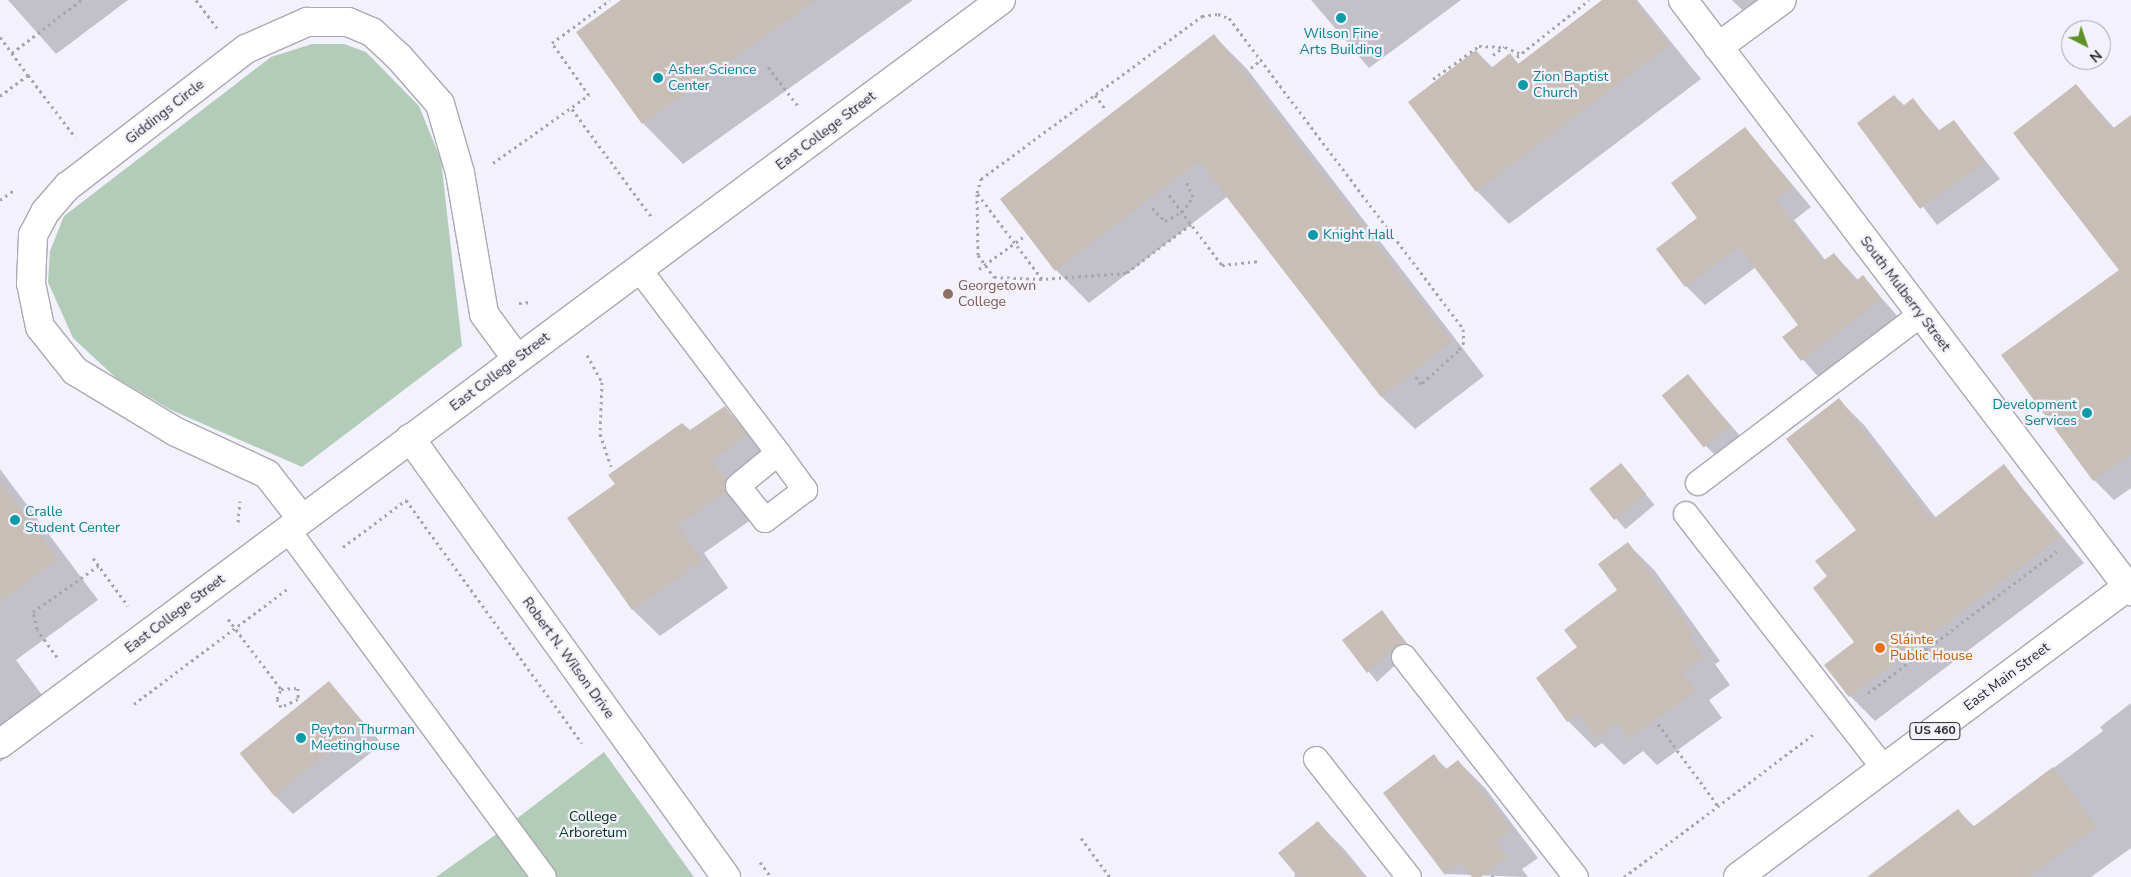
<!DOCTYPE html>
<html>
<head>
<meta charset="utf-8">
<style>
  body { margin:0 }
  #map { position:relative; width:2131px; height:877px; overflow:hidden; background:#f3f1fc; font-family:"Nunito Sans",sans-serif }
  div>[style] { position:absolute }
  .green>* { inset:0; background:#b3ccba }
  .shadow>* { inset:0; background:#0003; transform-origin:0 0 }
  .building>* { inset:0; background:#c8beb8; transform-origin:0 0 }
  .path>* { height:3px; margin-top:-1.5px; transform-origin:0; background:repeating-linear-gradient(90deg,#a6a5ad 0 2.5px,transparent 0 6.5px) }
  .roads { filter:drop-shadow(1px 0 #aba9b3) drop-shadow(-1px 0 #aba9b3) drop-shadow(0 1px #aba9b3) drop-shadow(0 -1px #aba9b3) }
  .service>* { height:24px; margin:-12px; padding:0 12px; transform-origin:12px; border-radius:12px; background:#fff }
  .minor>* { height:28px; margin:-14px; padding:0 14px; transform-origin:14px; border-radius:14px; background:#fff }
  .primary>* { height:28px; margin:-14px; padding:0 14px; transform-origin:14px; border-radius:14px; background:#fff }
  .dots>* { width:14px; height:14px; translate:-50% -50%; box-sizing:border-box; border:2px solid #f3f1fc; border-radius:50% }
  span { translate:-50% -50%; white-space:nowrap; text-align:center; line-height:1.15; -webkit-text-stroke:4.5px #f3f1fc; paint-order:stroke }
  .shield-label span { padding:1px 4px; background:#f3f1fc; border:1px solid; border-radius:4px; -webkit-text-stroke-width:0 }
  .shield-label { font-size:12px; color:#29292c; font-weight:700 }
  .culture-label { font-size:14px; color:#0d838f }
  .left { translate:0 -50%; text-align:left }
  .right { translate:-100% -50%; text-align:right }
  .street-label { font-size:14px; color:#29292c }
  .education-label { font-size:14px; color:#785e54 }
  .food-label { font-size:14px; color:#c56008 }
  .park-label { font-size:14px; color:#003318 }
  .north { position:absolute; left:2061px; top:20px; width:50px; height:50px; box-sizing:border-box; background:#f3f1fc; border:1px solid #a2a1a9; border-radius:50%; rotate:139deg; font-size:14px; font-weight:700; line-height:20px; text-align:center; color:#29292c }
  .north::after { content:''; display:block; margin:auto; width:18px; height:22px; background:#5e912a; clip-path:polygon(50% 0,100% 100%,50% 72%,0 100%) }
</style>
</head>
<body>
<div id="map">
  <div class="green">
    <i style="clip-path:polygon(312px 44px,344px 44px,366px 52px,419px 106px,441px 160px,462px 346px,302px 467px,171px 410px,116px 378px,73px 338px,48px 282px,50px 251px,64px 216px,271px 57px)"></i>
    <i style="clip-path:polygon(604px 752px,694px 877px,436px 877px,498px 833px)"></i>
  </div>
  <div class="shadow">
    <i style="clip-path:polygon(8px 0,128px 0,56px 54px)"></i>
    <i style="clip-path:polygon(623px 0,913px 0,683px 164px,643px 123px,578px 32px)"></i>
    <i style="clip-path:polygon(1311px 0,1461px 0,1369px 68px)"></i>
    <i style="clip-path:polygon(1604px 0,1637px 0,1701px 79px,1509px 224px,1477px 191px,1476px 51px,1493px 68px,1510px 55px,1519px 64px)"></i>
    <i style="clip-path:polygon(1732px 0,1783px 0,1753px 21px)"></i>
    <i style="clip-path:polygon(1214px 36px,1247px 69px,1484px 376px,1415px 429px,1382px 397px,1228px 196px,1089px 303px,1056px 270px,1001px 200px)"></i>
    <i style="clip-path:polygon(2076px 85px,2115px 129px,2131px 116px,2131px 488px,2114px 500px,2094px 480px,2003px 355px,2121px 270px)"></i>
    <i style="clip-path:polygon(1894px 96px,1905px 106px,1913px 100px,1940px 131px,1954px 121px,2000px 179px,1937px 225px,1859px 123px)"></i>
    <i style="clip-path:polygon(1745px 128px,1811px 207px,1794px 220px,1826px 261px,1834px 254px,1858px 280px,1863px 277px,1900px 319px,1821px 380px,1784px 338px,1800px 325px,1756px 267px,1705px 305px,1686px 286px,1699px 218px)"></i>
    <i style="clip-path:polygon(1688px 376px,1748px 445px,1725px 465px,1706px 446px)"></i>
    <i style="clip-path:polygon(1839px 400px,1864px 425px,1936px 518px,2004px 466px,2084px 563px,1875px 721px,1850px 696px,1856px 642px,1829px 576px,1858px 530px)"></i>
    <i style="clip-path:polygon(725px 407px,773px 463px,738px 488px,752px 519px,704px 553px,728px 588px,660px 636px,633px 610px,569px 518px)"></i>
    <i style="left:1621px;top:465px;width:52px;height:38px;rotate:50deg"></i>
    <i style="clip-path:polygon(0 469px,98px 600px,16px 660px,59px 718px,0 762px)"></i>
    <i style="clip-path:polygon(1628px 544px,1655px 571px,1720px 661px,1715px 664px,1730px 685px,1709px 700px,1722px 718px,1657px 765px,1643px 751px,1624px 765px,1602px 743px,1595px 748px,1568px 721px,1538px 678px,1579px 648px,1619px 591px)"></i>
    <i style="clip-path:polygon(1382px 612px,1415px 653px,1406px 655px,1377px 682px,1344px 640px)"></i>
    <i style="clip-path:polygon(329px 682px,382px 744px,293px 814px,274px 795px)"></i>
    <i style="clip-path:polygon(2131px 703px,2131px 848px,2091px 877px,1869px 877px,1958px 811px,1975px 827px,2103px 731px,2100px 727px)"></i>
    <i style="clip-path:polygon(1433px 756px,1447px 769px,1458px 761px,1485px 788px,1538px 858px,1522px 869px,1528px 877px,1446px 874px)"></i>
    <i style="clip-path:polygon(1318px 823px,1345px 850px,1367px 877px,1294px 877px)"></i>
  </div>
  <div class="building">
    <i style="clip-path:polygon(621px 0,816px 0,642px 124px,576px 32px)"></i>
    <i style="clip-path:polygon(1602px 0,1635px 0,1669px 45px,1476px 192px,1408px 102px,1476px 50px,1490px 69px,1510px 53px,1518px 64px)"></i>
    <i style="clip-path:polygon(1214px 34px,1452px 342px,1381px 397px,1199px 161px,1055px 271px,1000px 199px)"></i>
    <i style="clip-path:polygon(2076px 84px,2112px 129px,2131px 115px,2131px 454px,2093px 481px,2001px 355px,2119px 270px,2013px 133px)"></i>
    <i style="clip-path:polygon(1894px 95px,1903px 106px,1913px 98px,1938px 131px,1954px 120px,1985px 162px,1920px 209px,1857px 123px)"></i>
    <i style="clip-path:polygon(1745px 127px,1793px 187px,1776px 200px,1823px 261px,1834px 253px,1856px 281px,1863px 275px,1882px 299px,1801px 361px,1782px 337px,1798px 325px,1739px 247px,1685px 287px,1656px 249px,1697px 218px,1671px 183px)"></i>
    <i style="left:1688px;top:374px;width:67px;height:34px;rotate:51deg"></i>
    <i style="clip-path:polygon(1839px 398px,1932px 520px,2004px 464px,2060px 538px,1849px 697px,1824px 665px,1854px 642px,1813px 588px,1827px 576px,1815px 561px,1856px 530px,1786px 439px)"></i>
    <i style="clip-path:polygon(725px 406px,747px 435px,712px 461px,726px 480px,726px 492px,678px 525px,702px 561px,632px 610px,567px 518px,615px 484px,608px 475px,682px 423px,690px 430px)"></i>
    <i style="left:1621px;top:463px;width:40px;height:41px;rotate:51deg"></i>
    <i style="clip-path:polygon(0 481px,58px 559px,0 602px)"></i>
    <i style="clip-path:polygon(1628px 542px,1694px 633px,1689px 637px,1704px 657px,1683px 673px,1696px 691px,1629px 739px,1617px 723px,1596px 739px,1578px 714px,1567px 722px,1536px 678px,1577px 647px,1564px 630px,1617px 590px,1598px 564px)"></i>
    <i style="clip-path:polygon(1382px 610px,1406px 643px,1396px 646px,1367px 673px,1342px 640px)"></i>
    <i style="left:329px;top:681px;width:55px;height:115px;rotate:51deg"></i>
    <i style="clip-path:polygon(1434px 754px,1445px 770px,1458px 760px,1512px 830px,1496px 842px,1508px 857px,1481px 877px,1472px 877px,1461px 863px,1445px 875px,1383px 793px)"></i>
    <i style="clip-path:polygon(2053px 767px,2097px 827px,2029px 877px,1867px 877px,1958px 809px,1973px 827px)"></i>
    <i style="clip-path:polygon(1318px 821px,1364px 877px,1298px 877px,1278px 853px)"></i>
  </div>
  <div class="path">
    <i style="left:196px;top:0;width:35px;rotate:53deg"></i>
    <i style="left:0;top:37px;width:47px;rotate:53.6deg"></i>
    <i style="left:12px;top:53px;width:87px;rotate:-37.5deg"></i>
    <i style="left:1493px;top:55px;width:14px;rotate:-36deg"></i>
    <i style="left:1517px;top:57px;width:92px;rotate:-38.4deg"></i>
    <i style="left:768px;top:67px;width:51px;rotate:52.2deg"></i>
    <i style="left:1251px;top:68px;width:14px;rotate:-39deg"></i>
    <i style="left:1433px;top:79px;width:57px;rotate:-35.7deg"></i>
    <i style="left:1479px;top:46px;width:26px;rotate:2deg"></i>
    <i style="left:1505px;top:47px;width:17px;rotate:24deg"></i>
    <i style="left:1095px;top:95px;width:19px;rotate:54deg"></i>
    <i style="left:0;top:96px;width:35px;rotate:-37deg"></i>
    <i style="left:28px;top:75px;width:78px;rotate:52.8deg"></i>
    <i style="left:572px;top:109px;width:133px;rotate:53.6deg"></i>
    <i style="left:493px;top:163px;width:118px;rotate:-35.3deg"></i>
    <i style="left:589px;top:95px;width:64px;rotate:-125.4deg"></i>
    <i style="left:552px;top:43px;width:72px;rotate:-36.6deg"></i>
    <i style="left:977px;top:194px;width:61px;rotate:89.1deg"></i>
    <i style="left:978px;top:255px;width:27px;rotate:54deg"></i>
    <i style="left:994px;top:277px;width:48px;rotate:2.4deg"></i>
    <i style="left:1169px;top:195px;width:88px;rotate:52.9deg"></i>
    <i style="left:1222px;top:265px;width:38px;rotate:-6deg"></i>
    <i style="left:0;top:200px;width:19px;rotate:-35deg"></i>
    <i style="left:1152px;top:208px;width:18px;rotate:45deg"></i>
    <i style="left:1165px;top:221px;width:19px;rotate:-28deg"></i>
    <i style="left:1182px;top:212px;width:19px;rotate:-54deg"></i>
    <i style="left:1193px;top:197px;width:17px;rotate:-114deg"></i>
    <i style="left:1191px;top:224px;width:81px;rotate:143deg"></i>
    <i style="left:1126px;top:273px;width:84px;rotate:175.9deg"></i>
    <i style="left:1042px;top:279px;width:108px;rotate:-127.1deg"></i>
    <i style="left:977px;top:193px;width:15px;rotate:-74deg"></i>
    <i style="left:981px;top:179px;width:275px;rotate:-36.4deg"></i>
    <i style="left:1202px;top:16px;width:16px;rotate:-7deg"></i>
    <i style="left:1218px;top:14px;width:12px;rotate:20deg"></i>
    <i style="left:1229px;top:18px;width:389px;rotate:53deg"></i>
    <i style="left:1463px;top:329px;width:13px;rotate:86deg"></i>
    <i style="left:1464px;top:342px;width:11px;rotate:124deg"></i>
    <i style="left:1458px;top:351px;width:50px;rotate:138.3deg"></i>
    <i style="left:1421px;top:384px;width:9px;rotate:-126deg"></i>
    <i style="left:979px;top:269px;width:54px;rotate:-36deg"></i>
    <i style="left:519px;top:303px;width:13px;rotate:-4deg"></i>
    <i style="left:587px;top:355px;width:31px;rotate:61deg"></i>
    <i style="left:602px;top:382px;width:52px;rotate:92.2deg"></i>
    <i style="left:600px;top:434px;width:34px;rotate:71deg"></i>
    <i style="left:238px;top:522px;width:21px;rotate:-85deg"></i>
    <i style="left:343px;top:547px;width:79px;rotate:-36.7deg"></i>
    <i style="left:406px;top:500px;width:300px;rotate:54.1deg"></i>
    <i style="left:93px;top:558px;width:59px;rotate:53.9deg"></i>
    <i style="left:228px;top:619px;width:88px;rotate:52.9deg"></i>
    <i style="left:281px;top:689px;width:17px;rotate:-3deg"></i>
    <i style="left:298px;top:688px;width:11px;rotate:90deg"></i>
    <i style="left:298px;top:699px;width:19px;rotate:155deg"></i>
    <i style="left:281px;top:707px;width:9px;rotate:-117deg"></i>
    <i style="left:277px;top:699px;width:11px;rotate:-68deg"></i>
    <i style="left:57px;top:657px;width:34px;rotate:-126deg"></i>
    <i style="left:37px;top:629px;width:17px;rotate:-103deg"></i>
    <i style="left:33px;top:612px;width:80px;rotate:-35.3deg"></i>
    <i style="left:1868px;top:693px;width:236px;rotate:-36.9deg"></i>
    <i style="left:134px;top:704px;width:195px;rotate:-36.9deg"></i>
    <i style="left:1658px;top:724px;width:102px;rotate:53.8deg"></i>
    <i style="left:1081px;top:838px;width:49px;rotate:53.4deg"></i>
    <i style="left:760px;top:862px;width:19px;rotate:54deg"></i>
    <i style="left:1492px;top:875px;width:2px;rotate:63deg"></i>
    <i style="left:1624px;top:877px;width:239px;rotate:-37deg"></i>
  </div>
  <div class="roads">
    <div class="service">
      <i style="left:639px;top:269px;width:231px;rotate:52.9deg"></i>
      <i style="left:778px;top:453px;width:46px;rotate:53.9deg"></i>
      <i style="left:805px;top:490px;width:50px;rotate:143.1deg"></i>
      <i style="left:765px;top:520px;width:43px;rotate:-128.5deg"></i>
      <i style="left:738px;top:486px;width:52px;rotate:-39.5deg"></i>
      <i style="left:1698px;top:483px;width:278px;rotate:-37.1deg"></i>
      <i style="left:1686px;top:514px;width:322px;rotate:52.1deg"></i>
      <i style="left:288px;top:530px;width:431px;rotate:53.6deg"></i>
      <i style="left:1404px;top:657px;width:279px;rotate:52deg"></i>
      <i style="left:1316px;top:759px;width:150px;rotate:51.8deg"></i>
    </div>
    <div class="minor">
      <i style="left:1683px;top:0;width:742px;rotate:52.84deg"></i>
      <i style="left:1718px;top:47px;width:79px;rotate:-36.3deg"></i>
      <i style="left:410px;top:438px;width:541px;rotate:54.25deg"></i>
      <i style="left:302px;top:519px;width:57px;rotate:-127.9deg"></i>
      <i style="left:267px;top:474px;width:100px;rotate:-155.2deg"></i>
      <i style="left:176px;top:432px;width:118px;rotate:-148.9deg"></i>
      <i style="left:75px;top:371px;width:56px;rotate:-128.5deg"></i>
      <i style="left:40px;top:327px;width:45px;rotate:-101.6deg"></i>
      <i style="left:31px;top:283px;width:48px;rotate:-87.6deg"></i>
      <i style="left:33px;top:235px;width:26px;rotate:-62deg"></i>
      <i style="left:45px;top:212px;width:35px;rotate:-49deg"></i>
      <i style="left:68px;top:186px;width:225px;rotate:-37.6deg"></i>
      <i style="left:246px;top:49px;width:67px;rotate:-23.9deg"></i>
      <i style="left:307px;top:22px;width:41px"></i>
      <i style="left:348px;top:22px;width:26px;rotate:23deg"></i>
      <i style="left:372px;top:32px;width:37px;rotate:43deg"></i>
      <i style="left:399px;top:57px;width:62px;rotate:48.9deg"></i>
      <i style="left:440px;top:104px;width:72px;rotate:73.8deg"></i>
      <i style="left:460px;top:173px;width:143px;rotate:80.3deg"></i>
      <i style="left:484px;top:314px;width:56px;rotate:53.7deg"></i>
      <i style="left:0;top:744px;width:1247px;rotate:-36.62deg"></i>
    </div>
    <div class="primary">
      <i style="left:1738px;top:877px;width:490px;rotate:-36.7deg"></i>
    </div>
  </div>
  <div class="dots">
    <i style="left:1341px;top:18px;background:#0f9aa8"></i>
    <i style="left:658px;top:78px;background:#0f9aa8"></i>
    <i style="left:1523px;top:85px;background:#0f9aa8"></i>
    <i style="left:1313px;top:235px;background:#0f9aa8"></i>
    <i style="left:948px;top:294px;background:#8d6e63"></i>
    <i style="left:2087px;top:413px;background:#0f9aa8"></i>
    <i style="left:15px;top:520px;background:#0f9aa8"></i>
    <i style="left:1880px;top:648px;background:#e8710a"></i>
    <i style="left:301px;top:738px;background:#0f9aa8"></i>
  </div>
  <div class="shield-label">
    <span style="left:1935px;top:731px">US 460</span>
  </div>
  <div class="culture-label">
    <span style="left:1341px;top:42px">Wilson Fine<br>Arts Building</span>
    <span class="left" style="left:668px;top:78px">Asher Science<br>Center</span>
    <span class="left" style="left:1533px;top:85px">Zion Baptist<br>Church</span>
    <span class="left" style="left:1323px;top:235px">Knight Hall</span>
    <span class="right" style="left:2077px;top:413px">Development<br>Services</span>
    <span class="left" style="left:25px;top:520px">Cralle<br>Student Center</span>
    <span class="left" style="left:311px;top:738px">Peyton Thurman<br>Meetinghouse</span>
  </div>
  <div class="street-label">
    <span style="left:165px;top:112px;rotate:-38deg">Giddings Circle</span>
    <span style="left:826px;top:131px;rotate:-37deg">East College Street</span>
    <span style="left:1905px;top:294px;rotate:53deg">South Mulberry Street</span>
    <span style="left:500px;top:372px;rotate:-37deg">East College Street</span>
    <span style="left:175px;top:614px;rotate:-37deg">East College Street</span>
    <span style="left:568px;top:658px;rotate:54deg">Robert N. Wilson Drive</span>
    <span style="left:2007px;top:677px;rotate:-37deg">East Main Street</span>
  </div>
  <div class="education-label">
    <span class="left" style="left:958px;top:294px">Georgetown<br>College</span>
  </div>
  <div class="food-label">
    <span class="left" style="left:1890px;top:648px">Sláinte<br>Public House</span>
  </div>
  <div class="park-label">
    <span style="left:593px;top:825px">College<br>Arboretum</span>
  </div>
  <div class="north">N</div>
</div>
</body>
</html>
